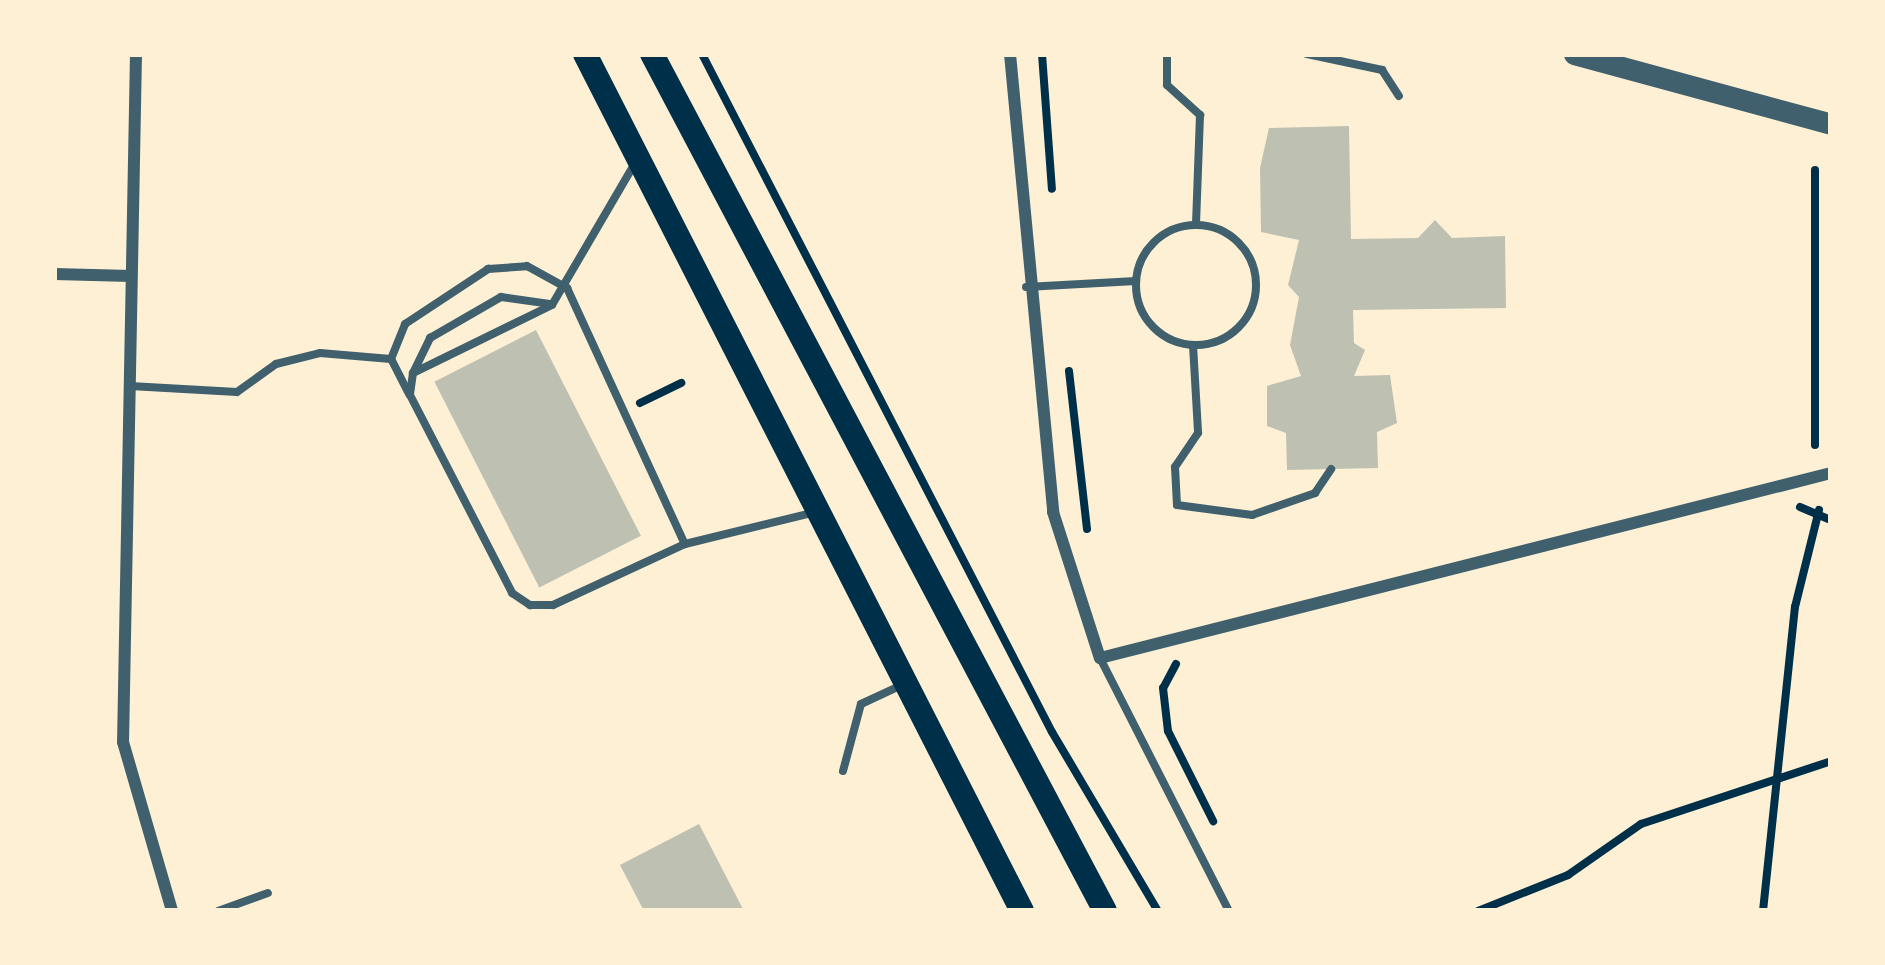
<!DOCTYPE html>
<html>
<head>
<meta charset="utf-8">
<style>
  body { margin:0 }
  #map { position:relative; width:1885px; height:965px; overflow:hidden; background:#fdf0d5; font-family:Rubik,sans-serif }
  div>[style] { position:absolute }
  .building>* { inset:0; background:#bec0b2; transform-origin:0 0 }
  .path>* { height:8px; margin:-4px; padding:0 4px; transform-origin:4px; border-radius:4px; background:#003049 }
  .service>* { height:8px; margin:-4px; padding:0 4px; transform-origin:4px; border-radius:4px; background:#3f606c }
  .service>.ring { margin:-4px; padding:0; box-sizing:content-box; background:none; border:8px solid #3f606c; border-radius:50% }
  .minor>* { height:12px; margin:-6px; padding:0 6px; transform-origin:6px; border-radius:6px; background:#3f606c }
  .tertiary>* { height:21px; margin:-10.5px; padding:0 10.5px; transform-origin:10.5px; border-radius:10.5px; background:#3f606c }
  .primary>* { height:24px; margin:-12px; padding:0 12px; transform-origin:12px; border-radius:12px; background:#003049 }
  span { translate:-50% -50%; white-space:nowrap; text-align:center; line-height:1.15; -webkit-text-stroke:10px #fdf0d5; paint-order:stroke }
  .frame { position:absolute; inset:0; border:57px solid #fdf0d5; pointer-events:none }
</style>
</head>
<body>
<div id="map">
  <div class="building">
    <i style="clip-path:polygon(1349px 126px,1351px 239px,1418px 238px,1435px 220px,1452px 238px,1505px 236px,1506px 308px,1353px 310px,1354px 343px,1365px 350px,1354px 376px,1390px 375px,1397px 423px,1377px 432px,1378px 468px,1287px 470px,1286px 433px,1267px 426px,1267px 386px,1301px 376px,1290px 345px,1299px 297px,1288px 285px,1299px 240px,1261px 232px,1260px 168px,1269px 128px)"></i>
    <i style="left:536px;top:330px;width:231px;height:114px;rotate:63deg"></i>
    <i style="clip-path:polygon(699px 824px,744px 911px,644px 911px,620px 865px)"></i>
  </div>
  <div class="path">
    <i style="left:702px;top:54px;width:763px;rotate:62.7deg"></i>
    <i style="left:1052px;top:732px;width:208px;rotate:59.4deg"></i>
    <i style="left:1042px;top:54px;width:135px;rotate:85.8deg"></i>
    <i style="left:1815px;top:170px;width:275px;rotate:90deg"></i>
    <i style="left:1069px;top:371px;width:159px;rotate:83.5deg"></i>
    <i style="left:640px;top:403px;width:46px;rotate:-26deg"></i>
    <i style="left:1800px;top:507px;width:34px;rotate:23deg"></i>
    <i style="left:1176px;top:664px;width:27px;rotate:118deg"></i>
    <i style="left:1163px;top:688px;width:43px;rotate:83.4deg"></i>
    <i style="left:1168px;top:731px;width:101px;rotate:63.4deg"></i>
    <i style="left:1478px;top:911px;width:97px;rotate:-21.8deg"></i>
    <i style="left:1568px;top:875px;width:89px;rotate:-34.9deg"></i>
    <i style="left:1641px;top:824px;width:200px;rotate:-18.3deg"></i>
    <i style="left:1763px;top:911px;width:306px;rotate:-84deg"></i>
    <i style="left:1795px;top:607px;width:100px;rotate:-76.1deg"></i>
  </div>
  <div class="service">
    <i style="left:1167px;top:54px;width:31px;rotate:90deg"></i>
    <i style="left:1167px;top:85px;width:45px;rotate:42.3deg"></i>
    <i style="left:1200px;top:115px;width:109px;rotate:92.1deg"></i>
    <i style="left:1307px;top:54px;width:77px;rotate:12deg"></i>
    <i style="left:1382px;top:70px;width:31px;rotate:57deg"></i>
    <i style="left:635px;top:163px;width:164px;rotate:120.3deg"></i>
    <i style="left:552px;top:305px;width:155px;rotate:153.9deg"></i>
    <i style="left:413px;top:373px;width:22px;rotate:98deg"></i>
    <i style="left:410px;top:395px;width:223px;rotate:62.7deg"></i>
    <i style="left:512px;top:593px;width:22px;rotate:34deg"></i>
    <i style="left:530px;top:605px;width:23px"></i>
    <i style="left:553px;top:605px;width:145px;rotate:-24.8deg"></i>
    <i style="left:685px;top:544px;width:131px;rotate:-13.7deg"></i>
    <i class="ring" style="left:1136px;top:225px;width:112px;height:112px"></i>
    <i style="left:1026px;top:287px;width:110px;rotate:-3.1deg"></i>
    <i style="left:1193px;top:345px;width:88px;rotate:86.7deg"></i>
    <i style="left:1198px;top:433px;width:41px;rotate:124.1deg"></i>
    <i style="left:1175px;top:467px;width:38px;rotate:87deg"></i>
    <i style="left:1177px;top:505px;width:76px;rotate:7.6deg"></i>
    <i style="left:1252px;top:515px;width:67px;rotate:-19.2deg"></i>
    <i style="left:1315px;top:493px;width:29px;rotate:-56deg"></i>
    <i style="left:414px;top:371px;width:37px;rotate:-64deg"></i>
    <i style="left:430px;top:338px;width:82px;rotate:-30deg"></i>
    <i style="left:501px;top:297px;width:49px;rotate:8.1deg"></i>
    <i style="left:130px;top:386px;width:107px;rotate:3.2deg"></i>
    <i style="left:237px;top:392px;width:48px;rotate:-35.7deg"></i>
    <i style="left:276px;top:364px;width:45px;rotate:-14deg"></i>
    <i style="left:320px;top:353px;width:71px;rotate:4.8deg"></i>
    <i style="left:409px;top:394px;width:39px;rotate:-117deg"></i>
    <i style="left:391px;top:359px;width:38px;rotate:-68deg"></i>
    <i style="left:405px;top:324px;width:100px;rotate:-33.5deg"></i>
    <i style="left:488px;top:269px;width:39px;rotate:-4deg"></i>
    <i style="left:527px;top:266px;width:46px;rotate:28.8deg"></i>
    <i style="left:567px;top:288px;width:282px;rotate:65.3deg"></i>
    <i style="left:1100px;top:658px;width:284px;rotate:63deg"></i>
    <i style="left:843px;top:771px;width:69px;rotate:-75deg"></i>
    <i style="left:861px;top:704px;width:43px;rotate:-24.8deg"></i>
    <i style="left:218px;top:911px;width:53px;rotate:-19.8deg"></i>
  </div>
  <div class="minor">
    <i style="left:136px;top:54px;width:688px;rotate:91.08deg"></i>
    <i style="left:123px;top:742px;width:176px;rotate:73.8deg"></i>
    <i style="left:1010px;top:54px;width:460px;rotate:84.6deg"></i>
    <i style="left:1053px;top:512px;width:153px;rotate:72.2deg"></i>
    <i style="left:1100px;top:658px;width:754px;rotate:-14.2deg"></i>
    <i style="left:54px;top:274px;width:77px;rotate:1.5deg"></i>
  </div>
  <div class="tertiary">
    <i style="left:1574px;top:54px;width:266px;rotate:15.2deg"></i>
  </div>
  <div class="primary">
    <i style="left:585px;top:54px;width:962px;rotate:62.98deg"></i>
    <i style="left:652px;top:54px;width:969px;rotate:62.14deg"></i>
  </div>
  <div class="frame"></div>
</div>
</body>
</html>
